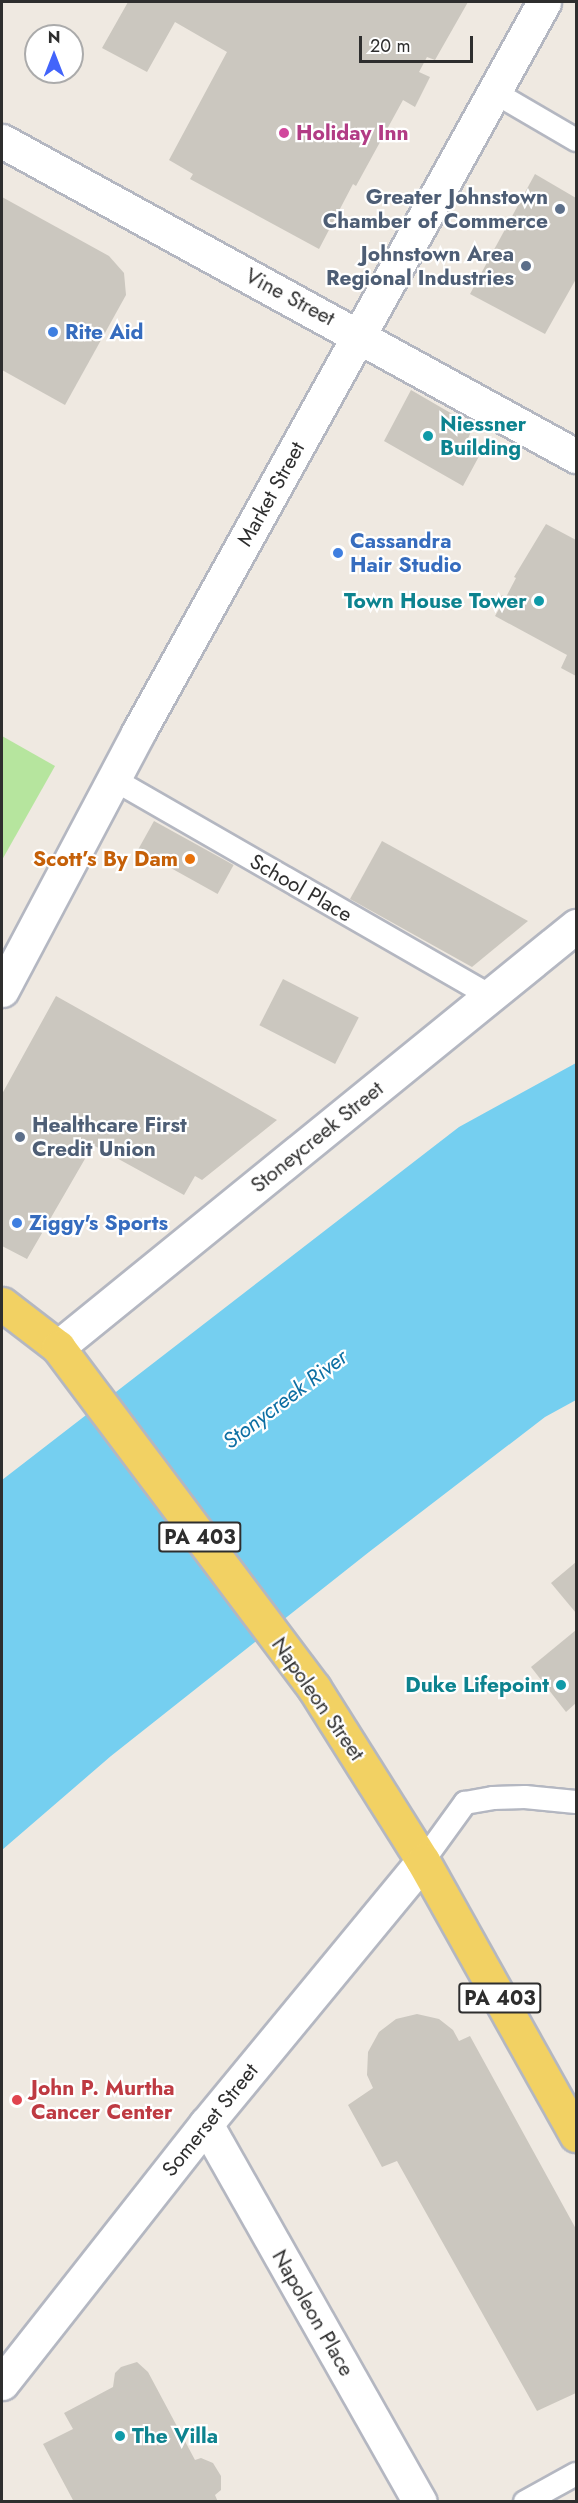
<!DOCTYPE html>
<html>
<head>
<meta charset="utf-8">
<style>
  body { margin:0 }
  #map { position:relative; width:578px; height:2503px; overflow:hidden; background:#efe9e1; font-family:Jost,sans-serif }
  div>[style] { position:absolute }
  .green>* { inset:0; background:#b6e59e }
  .water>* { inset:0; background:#75cff0 }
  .building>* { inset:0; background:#cbc7bf; transform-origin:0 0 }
  .roads { filter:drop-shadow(2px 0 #b4b7c1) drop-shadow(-2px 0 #b4b7c1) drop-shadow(0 2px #b4b7c1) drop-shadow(0 -2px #b4b7c1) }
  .service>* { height:22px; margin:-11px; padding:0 11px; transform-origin:11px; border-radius:11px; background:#fff }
  .minor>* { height:33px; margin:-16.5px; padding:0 16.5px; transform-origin:16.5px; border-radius:16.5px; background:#fff }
  .tertiary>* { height:33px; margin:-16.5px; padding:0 16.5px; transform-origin:16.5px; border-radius:16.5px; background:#fff }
  .secondary>* { height:33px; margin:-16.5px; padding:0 16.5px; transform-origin:16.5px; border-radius:16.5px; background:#fff }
  .primary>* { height:33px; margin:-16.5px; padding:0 16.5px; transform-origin:16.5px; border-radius:16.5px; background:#f2d163 }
  .dots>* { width:16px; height:16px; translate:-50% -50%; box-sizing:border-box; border:3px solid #fff; border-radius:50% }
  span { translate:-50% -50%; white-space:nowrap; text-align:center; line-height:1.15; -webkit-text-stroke:4.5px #fff; paint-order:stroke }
  .shield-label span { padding:2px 4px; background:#fff; border:2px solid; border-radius:4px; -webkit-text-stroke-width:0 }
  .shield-label { font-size:20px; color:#2e2e2e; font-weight:700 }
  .hotel-label { font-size:21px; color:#b23c85; font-weight:700 }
  .left { translate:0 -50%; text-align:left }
  .service-label { font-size:21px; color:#4e5e75; font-weight:700 }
  .right { translate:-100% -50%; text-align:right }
  .street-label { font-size:21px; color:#2e2e2e }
  .shop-label { font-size:21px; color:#366cbe; font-weight:700 }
  .culture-label { font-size:21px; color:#0d838f; font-weight:700 }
  .food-label { font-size:21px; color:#c56008; font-weight:700 }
  .health-label { font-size:21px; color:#be3a42; font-weight:700 }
  .water-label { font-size:22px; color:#0d6fa3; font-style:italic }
  .frame { position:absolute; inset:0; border:3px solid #2e2e2e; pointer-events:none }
  .north { position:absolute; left:24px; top:24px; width:60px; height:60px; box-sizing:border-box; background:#fff; border:2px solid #ababab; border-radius:50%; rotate:0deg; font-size:16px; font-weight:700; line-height:24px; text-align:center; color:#2e2e2e }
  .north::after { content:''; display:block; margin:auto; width:21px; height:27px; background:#4264fb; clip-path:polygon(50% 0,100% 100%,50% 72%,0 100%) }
  .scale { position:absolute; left:359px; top:36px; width:114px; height:27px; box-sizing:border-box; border:3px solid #2e2e2e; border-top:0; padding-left:8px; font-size:18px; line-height:21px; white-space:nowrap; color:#2e2e2e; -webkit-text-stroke:4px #fff; paint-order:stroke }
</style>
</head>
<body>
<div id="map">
  <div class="green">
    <i style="clip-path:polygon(2px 736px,55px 766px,2px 860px)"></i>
  </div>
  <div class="water">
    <i style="clip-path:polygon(576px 1063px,576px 1400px,545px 1417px,369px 1552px,111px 1756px,2px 1850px,2px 1480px,459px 1127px)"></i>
  </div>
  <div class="building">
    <i style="clip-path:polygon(128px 2px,468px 2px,435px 60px,427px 57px,419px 72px,430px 77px,415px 107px,403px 100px,356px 186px,353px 184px,319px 249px,190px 179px,193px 174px,169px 160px,227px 52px,175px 22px,147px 72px,102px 48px)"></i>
    <i style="clip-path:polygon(535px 174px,576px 198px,576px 279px,545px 334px,470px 294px)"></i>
    <i style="clip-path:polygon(2px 197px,109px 256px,124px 273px,126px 295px,65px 405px,2px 370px)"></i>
    <i style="clip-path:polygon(411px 390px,473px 426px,468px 439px,484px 447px,463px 486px,384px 441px)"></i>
    <i style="clip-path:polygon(546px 524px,576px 540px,576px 676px,561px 668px,567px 655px,495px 616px,503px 602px,499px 600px,502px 595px,506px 597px,516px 578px,514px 577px)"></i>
    <i style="left:154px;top:821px;width:91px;height:33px;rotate:29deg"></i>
    <i style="clip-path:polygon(382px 841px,528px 921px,472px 967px,350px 899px)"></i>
    <i style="left:283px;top:979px;width:85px;height:52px;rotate:27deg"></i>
    <i style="clip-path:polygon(56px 996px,277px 1120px,202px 1180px,195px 1176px,184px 1195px,93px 1145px,27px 1259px,2px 1246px,2px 1094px)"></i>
    <i style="clip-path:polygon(576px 1562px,576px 1613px,551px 1583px)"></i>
    <i style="clip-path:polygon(576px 1630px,576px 1703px,566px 1712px,531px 1667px)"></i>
    <i style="clip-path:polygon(417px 2014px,439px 2019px,453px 2030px,459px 2041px,470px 2036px,576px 2229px,576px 2393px,537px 2411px,397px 2161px,382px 2167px,348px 2105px,373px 2088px,367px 2075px,368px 2052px,379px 2032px,396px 2019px)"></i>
    <i style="clip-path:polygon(137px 2362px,148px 2372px,195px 2460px,201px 2458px,213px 2463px,221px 2476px,221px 2490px,215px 2495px,218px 2502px,74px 2502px,43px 2444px,73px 2429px,64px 2413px,113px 2387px,115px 2373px,121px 2367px)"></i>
  </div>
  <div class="roads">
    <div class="service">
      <i style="left:494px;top:92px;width:95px;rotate:30.3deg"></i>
      <i style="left:113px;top:779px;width:435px;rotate:29.9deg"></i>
      <i style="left:423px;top:1861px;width:72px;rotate:-54.1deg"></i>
      <i style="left:465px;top:1803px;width:28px;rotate:-10deg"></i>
      <i style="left:493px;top:1798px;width:32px;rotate:-2deg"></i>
      <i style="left:525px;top:1797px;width:51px;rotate:5.6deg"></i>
      <i style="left:525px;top:2502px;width:58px;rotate:-28.8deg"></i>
    </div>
    <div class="minor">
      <i style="left:2px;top:141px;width:655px;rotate:28.76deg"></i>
      <i style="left:58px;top:1347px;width:668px;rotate:-39.1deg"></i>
      <i style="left:206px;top:2124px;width:434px;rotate:60.5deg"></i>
    </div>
    <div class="tertiary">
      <i style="left:2px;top:990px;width:291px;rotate:-62.1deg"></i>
      <i style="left:138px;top:733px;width:836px;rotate:-60.95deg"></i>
    </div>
    <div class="secondary">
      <i style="left:2px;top:2383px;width:330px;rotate:-51.8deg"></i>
      <i style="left:206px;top:2124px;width:341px;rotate:-50.5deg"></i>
    </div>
    <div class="primary">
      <i style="left:2px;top:1304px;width:71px;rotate:37.5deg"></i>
      <i style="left:58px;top:1347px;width:426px;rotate:53.1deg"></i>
      <i style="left:314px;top:1688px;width:204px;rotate:57.8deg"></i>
      <i style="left:423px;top:1861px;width:314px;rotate:60.8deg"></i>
    </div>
  </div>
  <div class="dots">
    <i style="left:284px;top:133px;background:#d1479c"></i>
    <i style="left:560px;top:209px;background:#5c6f8a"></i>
    <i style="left:526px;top:266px;background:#5c6f8a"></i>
    <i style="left:53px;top:332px;background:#3f7fe0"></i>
    <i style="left:428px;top:436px;background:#0f9aa8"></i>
    <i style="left:338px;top:553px;background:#3f7fe0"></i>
    <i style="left:539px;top:601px;background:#0f9aa8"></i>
    <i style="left:190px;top:859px;background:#e8710a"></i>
    <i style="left:20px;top:1137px;background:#5c6f8a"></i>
    <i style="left:17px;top:1223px;background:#3f7fe0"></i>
    <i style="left:561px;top:1685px;background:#0f9aa8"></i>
    <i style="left:17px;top:2100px;background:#e0444e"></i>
    <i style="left:120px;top:2436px;background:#0f9aa8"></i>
  </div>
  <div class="shield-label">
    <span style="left:200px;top:1537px">PA 403</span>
    <span style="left:500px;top:1998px">PA 403</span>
  </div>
  <div class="hotel-label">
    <span class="left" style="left:296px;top:133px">Holiday Inn</span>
  </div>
  <div class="service-label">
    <span class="right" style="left:548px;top:209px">Greater Johnstown<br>Chamber of Commerce</span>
    <span class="right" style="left:514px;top:266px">Johnstown Area<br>Regional Industries</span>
    <span class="left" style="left:32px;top:1137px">Healthcare First<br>Credit Union</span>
  </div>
  <div class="street-label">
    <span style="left:290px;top:297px;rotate:28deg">Vine Street</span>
    <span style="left:271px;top:494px;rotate:-61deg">Market Street</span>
    <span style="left:301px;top:888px;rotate:30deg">School Place</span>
    <span style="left:317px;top:1137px;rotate:-39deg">Stoneycreek Street</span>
    <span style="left:318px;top:1699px;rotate:55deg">Napoleon Street</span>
    <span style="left:210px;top:2120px;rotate:-51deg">Somerset Street</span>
    <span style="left:313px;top:2313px;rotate:60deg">Napoleon Place</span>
  </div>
  <div class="shop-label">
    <span class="left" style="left:65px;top:332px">Rite Aid</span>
    <span class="left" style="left:350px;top:553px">Cassandra<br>Hair Studio</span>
    <span class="left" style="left:29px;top:1223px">Ziggy's Sports</span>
  </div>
  <div class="culture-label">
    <span class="left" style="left:440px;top:436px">Niessner<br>Building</span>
    <span class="right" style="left:527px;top:601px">Town House Tower</span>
    <span class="right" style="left:549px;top:1685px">Duke Lifepoint</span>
    <span class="left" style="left:132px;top:2436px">The Villa</span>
  </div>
  <div class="food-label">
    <span class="right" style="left:178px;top:859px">Scott’s By Dam</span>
  </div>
  <div class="health-label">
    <span class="left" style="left:31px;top:2100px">John P. Murtha<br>Cancer Center</span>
  </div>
  <div class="water-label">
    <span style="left:285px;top:1399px;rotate:-37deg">Stonycreek River</span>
  </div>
  <div class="frame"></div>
  <div class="north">N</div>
  <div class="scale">20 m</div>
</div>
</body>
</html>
